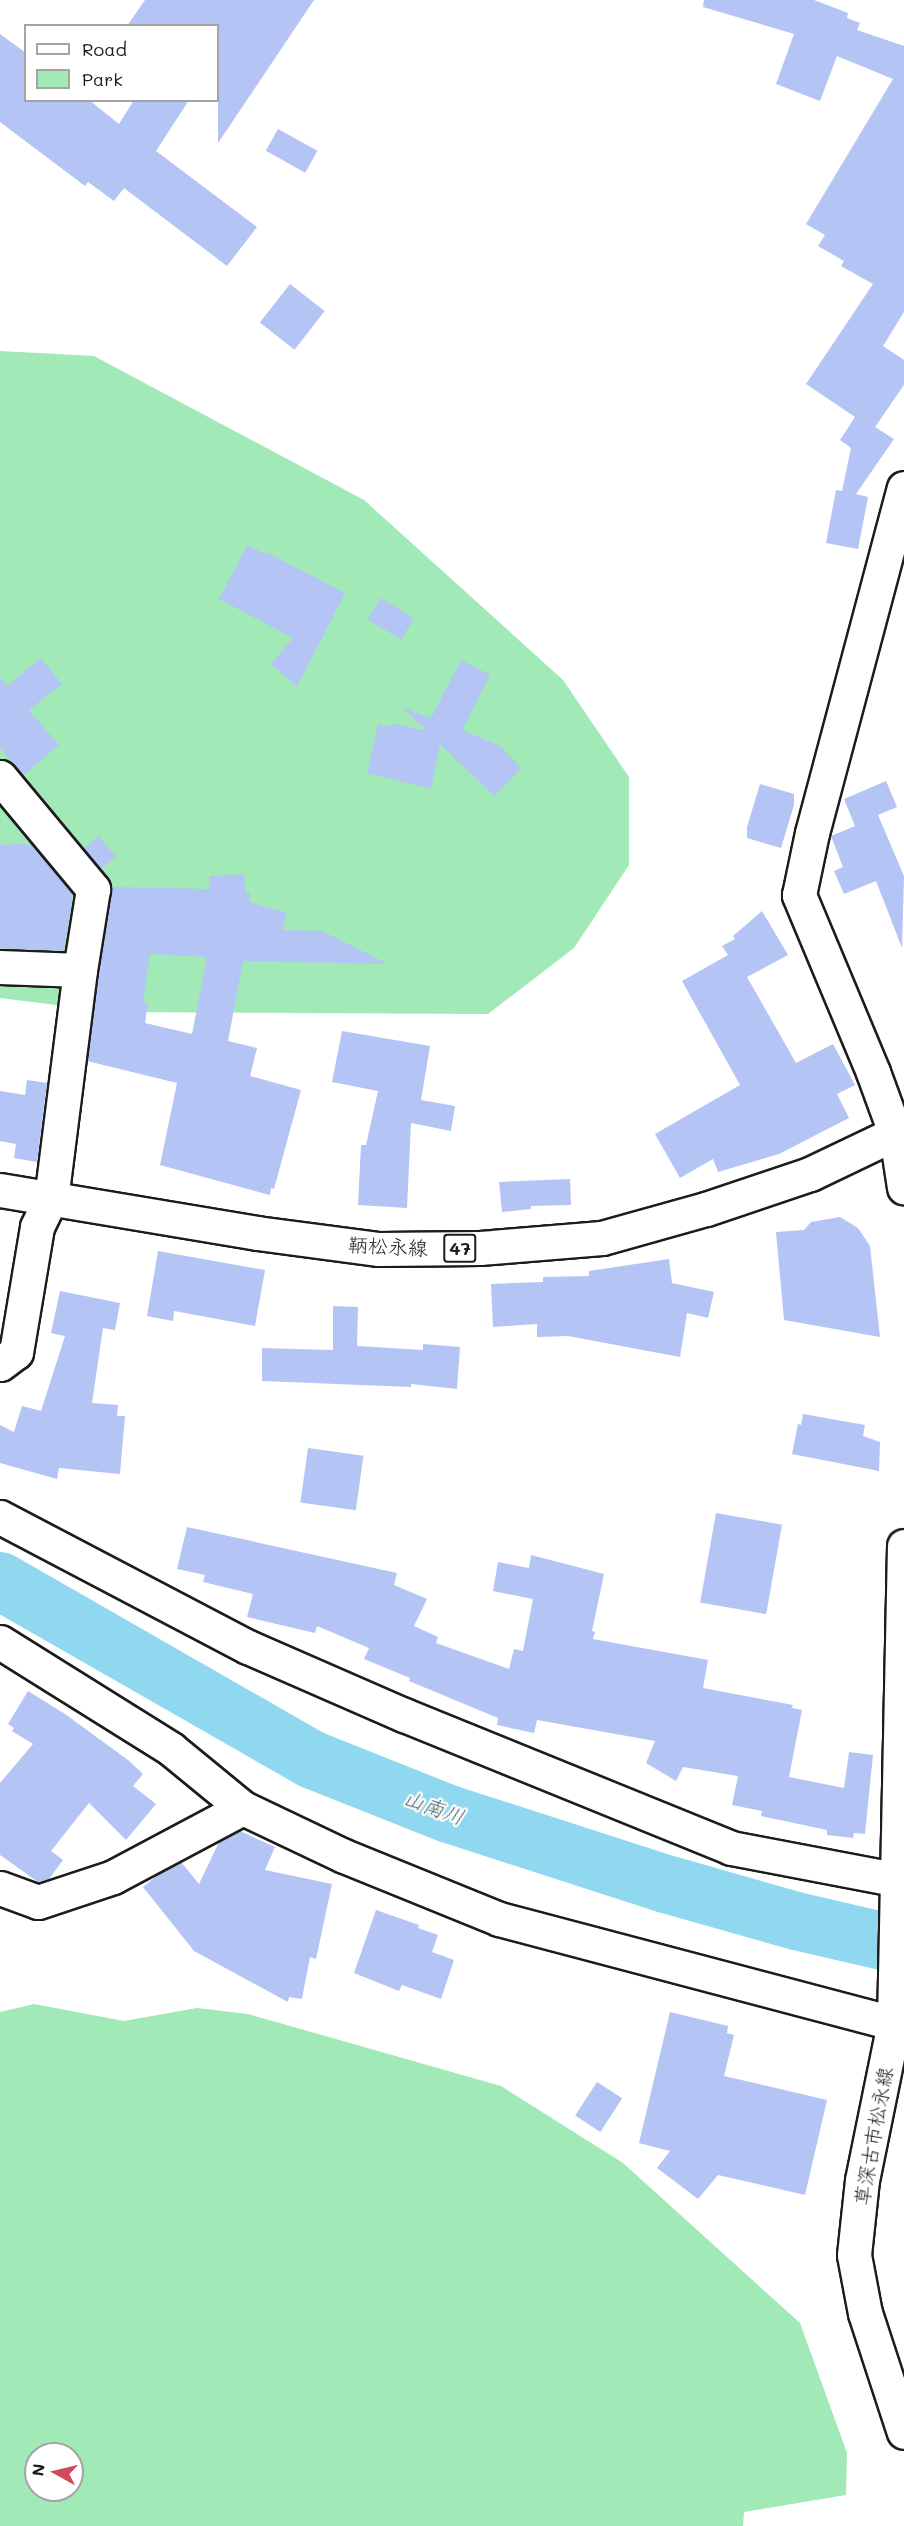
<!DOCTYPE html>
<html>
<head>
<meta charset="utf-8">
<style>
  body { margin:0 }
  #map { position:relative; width:904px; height:2526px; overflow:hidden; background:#fff; font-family:Mali,"Klee One",sans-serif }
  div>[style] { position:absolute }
  .green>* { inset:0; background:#a1e9b7 }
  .river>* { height:58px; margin:-29px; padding:0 29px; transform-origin:29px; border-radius:29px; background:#8fd8f0 }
  .building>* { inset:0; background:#b4c4f4; transform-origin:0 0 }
  .roads { filter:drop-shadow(2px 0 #1c1c1c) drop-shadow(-2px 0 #1c1c1c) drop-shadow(0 2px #1c1c1c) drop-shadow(0 -2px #1c1c1c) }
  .minor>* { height:33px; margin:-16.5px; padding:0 16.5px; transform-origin:16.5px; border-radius:16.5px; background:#fff }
  .secondary>* { height:33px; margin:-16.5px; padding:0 16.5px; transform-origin:16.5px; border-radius:16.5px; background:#fff }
  .primary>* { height:33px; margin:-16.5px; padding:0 16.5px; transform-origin:16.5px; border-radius:16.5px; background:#fff }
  span { translate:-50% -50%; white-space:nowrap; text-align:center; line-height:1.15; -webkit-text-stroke:4.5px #fff; paint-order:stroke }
  .shield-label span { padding:2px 4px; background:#fff; border:2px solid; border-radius:4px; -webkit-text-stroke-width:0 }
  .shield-label { font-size:18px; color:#1c1c1c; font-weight:700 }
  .street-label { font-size:20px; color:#1c1c1c }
  .water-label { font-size:21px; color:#445e66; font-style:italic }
  .legend { position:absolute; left:24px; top:24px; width:195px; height:78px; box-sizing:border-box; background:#fff; border:2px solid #a4a4a4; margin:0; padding:8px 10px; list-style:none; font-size:18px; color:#1c1c1c }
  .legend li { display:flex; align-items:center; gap:12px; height:30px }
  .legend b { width:30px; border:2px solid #a4a4a4 }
  .north { position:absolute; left:24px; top:2442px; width:60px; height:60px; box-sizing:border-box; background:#fff; border:2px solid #a4a4a4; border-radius:50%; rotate:278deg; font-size:16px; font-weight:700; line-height:24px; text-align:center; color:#1c1c1c }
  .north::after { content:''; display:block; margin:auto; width:21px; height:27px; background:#d1495b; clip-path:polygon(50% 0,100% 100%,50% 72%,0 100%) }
</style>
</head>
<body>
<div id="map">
  <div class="green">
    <i style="clip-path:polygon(0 351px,94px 356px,364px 500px,563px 680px,629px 777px,629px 865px,574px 948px,488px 1014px,112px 1012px,0 998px)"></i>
    <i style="clip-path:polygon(evenodd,34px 2004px,124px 2021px,197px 2008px,248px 2014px,501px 2086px,623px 2163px,800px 2323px,847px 2453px,846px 2495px,744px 2512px,743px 2526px,0 2526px,0 2012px,34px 2004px,36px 2454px,72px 2454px,72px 2490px,36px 2490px,36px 2454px)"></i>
  </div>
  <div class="river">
    <i style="left:0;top:1581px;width:361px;rotate:29.8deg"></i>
    <i style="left:313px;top:1760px;width:146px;rotate:21.7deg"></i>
    <i style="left:449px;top:1814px;width:228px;rotate:17.9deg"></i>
    <i style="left:666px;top:1884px;width:135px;rotate:15.9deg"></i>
    <i style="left:796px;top:1921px;width:111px;rotate:13deg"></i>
  </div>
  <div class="building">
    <i style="clip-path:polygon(145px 0,314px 0,218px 143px,218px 26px,127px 26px)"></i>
    <i style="clip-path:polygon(704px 0,814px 0,848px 13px,847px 18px,860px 23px,857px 30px,904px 46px,904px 312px,883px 346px,904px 360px,904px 385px,875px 427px,894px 439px,856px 494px,868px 497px,858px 549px,826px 543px,836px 490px,842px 491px,851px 448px,840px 440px,855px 417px,806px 384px,873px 284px,841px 266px,844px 261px,818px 246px,825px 235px,806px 224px,893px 79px,837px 56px,820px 101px,776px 84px,794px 34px,703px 7px)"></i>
    <i style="clip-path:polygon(0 34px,26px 53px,26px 100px,89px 100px,119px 124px,134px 100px,189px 100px,156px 151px,257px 227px,227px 266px,124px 188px,114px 201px,88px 182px,85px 186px,0 122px)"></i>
    <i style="left:278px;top:129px;width:45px;height:25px;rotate:29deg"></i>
    <i style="left:290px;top:284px;width:44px;height:49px;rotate:38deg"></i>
    <i style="clip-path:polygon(247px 545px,265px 554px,266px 552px,345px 593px,297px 687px,271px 664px,293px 638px,219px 599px)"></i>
    <i style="left:381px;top:598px;width:39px;height:25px;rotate:32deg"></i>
    <i style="clip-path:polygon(41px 658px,62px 684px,29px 710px,59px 745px,24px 775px,0 748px,0 677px,7px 686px)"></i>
    <i style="clip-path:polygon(461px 660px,490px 675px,462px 730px,500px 746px,521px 768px,494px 796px,440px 744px,431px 789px,367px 773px,378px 724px,391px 727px,391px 723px,427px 731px,403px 708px,431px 718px)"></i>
    <i style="clip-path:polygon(886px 781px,897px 807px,878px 815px,904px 876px,902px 948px,876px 881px,844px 894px,834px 871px,843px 867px,831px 836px,855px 826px,844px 799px)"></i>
    <i style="clip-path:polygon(760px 784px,794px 794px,794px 805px,781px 848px,747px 838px,747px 827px)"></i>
    <i style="left:99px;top:836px;width:27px;height:20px;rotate:51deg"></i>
    <i style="clip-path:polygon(9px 843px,32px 845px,73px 894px,64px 951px,0 948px,0 844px,9px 846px)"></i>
    <i style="clip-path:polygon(evenodd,244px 874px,245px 893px,250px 893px,250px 902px,287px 913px,282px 930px,322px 931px,388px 964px,243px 961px,228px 1041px,257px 1048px,250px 1076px,301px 1090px,274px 1189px,271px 1188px,270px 1195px,160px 1165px,177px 1083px,87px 1061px,111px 887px,210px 889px,209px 876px,244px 874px,150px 954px,207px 957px,192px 1034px,145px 1023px,148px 1003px,143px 1002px,150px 954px)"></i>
    <i style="clip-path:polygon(762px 911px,788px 955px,747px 977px,796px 1063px,833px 1044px,855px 1085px,837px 1094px,849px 1118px,779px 1154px,718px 1172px,713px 1159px,680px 1178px,655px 1134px,740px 1085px,682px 981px,728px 955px,722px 946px,735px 939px,733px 936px)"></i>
    <i style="clip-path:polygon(342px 1031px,430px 1046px,421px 1100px,455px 1106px,451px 1131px,411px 1123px,407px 1208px,358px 1205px,361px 1145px,366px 1145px,378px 1091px,332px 1082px)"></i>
    <i style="clip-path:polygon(27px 1080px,47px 1083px,37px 1162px,14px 1158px,16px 1144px,0 1141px,0 1091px,25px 1095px)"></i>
    <i style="clip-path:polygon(570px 1179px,571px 1205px,531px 1206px,531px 1209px,502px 1212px,499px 1182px)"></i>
    <i style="clip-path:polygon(840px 1217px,858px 1228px,870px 1246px,880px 1337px,784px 1320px,776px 1232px,804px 1230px,811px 1222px)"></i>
    <i style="clip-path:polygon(158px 1251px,265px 1270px,255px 1326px,174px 1311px,173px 1321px,147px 1316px)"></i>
    <i style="clip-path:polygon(669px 1259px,672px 1283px,714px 1292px,708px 1318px,687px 1313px,680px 1357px,568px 1336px,537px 1337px,537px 1324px,493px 1327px,491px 1284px,543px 1282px,543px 1277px,589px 1276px,589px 1271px)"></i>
    <i style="clip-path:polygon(60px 1291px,120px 1303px,115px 1330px,103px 1328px,92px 1403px,118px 1405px,117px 1416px,125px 1416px,120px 1474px,59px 1468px,57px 1479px,0 1463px,0 1425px,14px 1432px,22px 1406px,41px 1411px,65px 1336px,51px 1333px)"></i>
    <i style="clip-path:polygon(333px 1306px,358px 1307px,357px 1346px,423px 1350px,423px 1344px,460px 1347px,457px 1389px,411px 1384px,411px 1387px,262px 1381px,262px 1348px,333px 1350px)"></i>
    <i style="clip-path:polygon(803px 1414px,865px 1425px,863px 1436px,880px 1442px,879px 1471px,792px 1454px,798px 1424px,801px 1425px)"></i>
    <i style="left:308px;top:1448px;width:56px;height:55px;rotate:8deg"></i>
    <i style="left:716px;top:1513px;width:67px;height:91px;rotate:10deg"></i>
    <i style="clip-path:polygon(187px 1527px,397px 1573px,394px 1585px,427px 1599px,414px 1626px,438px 1637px,436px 1643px,509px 1669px,514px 1649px,523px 1651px,533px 1599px,493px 1591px,498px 1562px,529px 1568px,531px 1555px,604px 1574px,592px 1631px,595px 1632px,593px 1639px,708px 1660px,703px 1688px,793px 1705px,792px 1708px,802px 1710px,789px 1777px,844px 1788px,849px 1752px,873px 1755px,865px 1834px,854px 1833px,853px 1838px,827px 1835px,827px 1830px,761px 1816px,762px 1811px,732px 1805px,738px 1776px,683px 1767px,676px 1781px,646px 1763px,655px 1741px,537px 1720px,534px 1733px,497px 1725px,498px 1718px,409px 1681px,410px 1678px,364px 1659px,369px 1648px,317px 1626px,315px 1633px,247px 1617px,253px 1594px,203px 1582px,205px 1575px,177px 1569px)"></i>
    <i style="clip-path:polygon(28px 1691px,65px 1714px,128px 1760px,143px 1774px,133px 1786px,156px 1804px,126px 1840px,89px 1803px,51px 1851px,63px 1860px,49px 1879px,38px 1882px,0 1855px,0 1783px,33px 1744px,12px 1731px,14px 1728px,8px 1724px)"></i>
    <i style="clip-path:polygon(240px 1831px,275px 1847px,265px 1870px,332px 1884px,316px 1959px,310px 1957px,302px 1999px,289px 1997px,288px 2002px,194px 1951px,143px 1887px,159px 1874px,181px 1862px,199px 1884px,219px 1842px)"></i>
    <i style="clip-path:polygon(376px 1910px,419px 1925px,418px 1928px,438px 1935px,432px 1952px,454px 1960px,441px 1999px,402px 1985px,399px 1991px,354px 1973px)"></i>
    <i style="clip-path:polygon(670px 2012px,728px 2026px,727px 2033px,734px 2035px,724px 2076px,827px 2100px,805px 2195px,718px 2175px,698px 2199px,657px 2168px,670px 2151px,639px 2143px)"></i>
    <i style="left:597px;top:2082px;width:30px;height:40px;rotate:33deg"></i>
  </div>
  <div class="roads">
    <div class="minor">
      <i style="left:0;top:777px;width:146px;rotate:50.3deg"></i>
      <i style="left:93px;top:889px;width:82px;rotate:99.1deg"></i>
      <i style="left:80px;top:970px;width:230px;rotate:97.2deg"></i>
      <i style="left:51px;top:1198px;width:32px;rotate:116deg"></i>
      <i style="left:37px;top:1227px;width:127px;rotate:99.5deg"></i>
      <i style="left:16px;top:1352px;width:20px;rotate:143deg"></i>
      <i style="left:0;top:967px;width:80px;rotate:2.1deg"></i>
      <i style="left:896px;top:1135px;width:67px;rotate:-110.1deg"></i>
      <i style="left:873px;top:1072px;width:192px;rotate:-112.7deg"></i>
      <i style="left:799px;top:895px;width:63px;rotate:-78.2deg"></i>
      <i style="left:812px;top:833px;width:357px;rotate:-75.1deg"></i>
      <i style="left:0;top:1517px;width:280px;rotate:27.7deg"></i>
      <i style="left:248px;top:1647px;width:170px;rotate:23.6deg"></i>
      <i style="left:404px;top:1715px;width:353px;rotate:22.1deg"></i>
      <i style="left:731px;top:1848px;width:176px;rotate:10.8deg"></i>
      <i style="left:0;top:1642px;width:202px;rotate:32deg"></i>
      <i style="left:171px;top:1749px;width:93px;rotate:39.3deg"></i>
      <i style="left:243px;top:1808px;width:112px;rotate:25.4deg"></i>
      <i style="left:344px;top:1856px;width:167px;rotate:22.1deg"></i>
      <i style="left:499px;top:1919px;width:419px;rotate:14.8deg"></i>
      <i style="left:0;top:1888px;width:40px;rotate:20.2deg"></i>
      <i style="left:38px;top:1902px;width:79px;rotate:-18.4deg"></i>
      <i style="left:113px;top:1877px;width:147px;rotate:-28deg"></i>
    </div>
    <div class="secondary">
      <i style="left:896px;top:1135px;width:53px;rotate:81.3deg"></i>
      <i style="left:904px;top:1546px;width:477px;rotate:91.2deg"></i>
      <i style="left:894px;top:2023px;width:160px;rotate:101.5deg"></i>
      <i style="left:862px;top:2180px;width:75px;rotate:96.1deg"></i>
      <i style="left:854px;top:2255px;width:59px;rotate:79.3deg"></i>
      <i style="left:865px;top:2313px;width:125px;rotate:71.9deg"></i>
    </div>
    <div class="primary">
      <i style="left:0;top:1190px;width:261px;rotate:9.5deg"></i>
      <i style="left:257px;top:1233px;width:123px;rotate:7.5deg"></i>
      <i style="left:379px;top:1249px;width:101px;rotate:-0.6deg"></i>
      <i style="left:480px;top:1248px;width:122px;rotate:-4.7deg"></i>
      <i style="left:602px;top:1238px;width:108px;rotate:-15.6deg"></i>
      <i style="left:706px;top:1209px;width:110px;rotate:-18.6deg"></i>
      <i style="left:810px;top:1174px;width:104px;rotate:-25.6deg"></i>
    </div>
  </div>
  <div class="shield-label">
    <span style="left:460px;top:1248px">47</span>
  </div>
  <div class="street-label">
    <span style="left:388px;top:1246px;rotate:3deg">鞆松永線</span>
    <span style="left:873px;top:2136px;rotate:-80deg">草深古市松永線</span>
  </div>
  <div class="water-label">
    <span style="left:434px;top:1807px;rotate:20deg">山南川</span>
  </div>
  <ul class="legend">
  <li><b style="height:8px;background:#fff"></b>Road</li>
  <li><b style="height:16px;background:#a1e9b7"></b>Park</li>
  </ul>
  <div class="north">N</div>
</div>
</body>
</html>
